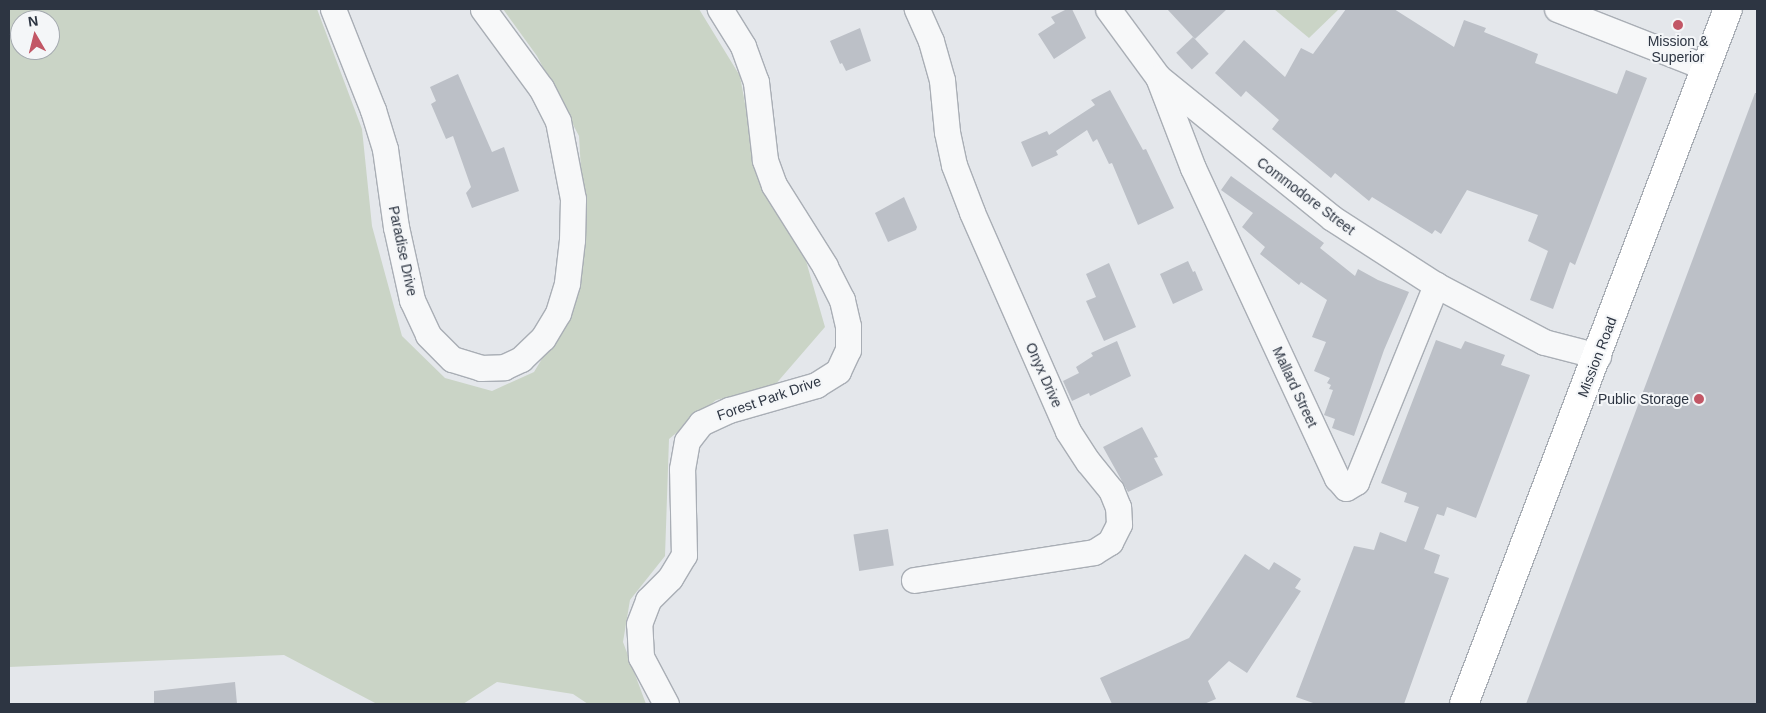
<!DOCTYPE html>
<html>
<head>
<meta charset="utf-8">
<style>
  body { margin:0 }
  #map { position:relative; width:1766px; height:713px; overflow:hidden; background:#e4e7eb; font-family:Arial,sans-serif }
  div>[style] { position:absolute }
  .green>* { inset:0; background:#cad4c6 }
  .building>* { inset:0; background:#bcc0c7; transform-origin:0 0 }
  .roads { filter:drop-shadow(1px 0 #a9aeb5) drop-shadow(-1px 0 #a9aeb5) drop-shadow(0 1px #a9aeb5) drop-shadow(0 -1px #a9aeb5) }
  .minor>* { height:25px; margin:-12.5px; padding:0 12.5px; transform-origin:12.5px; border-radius:12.5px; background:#f7f8f9 }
  .primary>* { height:28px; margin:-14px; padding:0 14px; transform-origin:14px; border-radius:14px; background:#fff }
  .dots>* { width:14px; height:14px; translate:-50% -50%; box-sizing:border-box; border:2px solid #f4f6f8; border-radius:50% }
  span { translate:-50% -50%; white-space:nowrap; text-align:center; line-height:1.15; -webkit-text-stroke:4px #f4f6f8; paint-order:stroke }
  .poi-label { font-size:14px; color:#2d3542 }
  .right { translate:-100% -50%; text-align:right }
  .street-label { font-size:14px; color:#2d3542 }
  .frame { position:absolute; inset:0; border:10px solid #2d3542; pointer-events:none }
  .north { position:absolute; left:10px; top:10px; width:50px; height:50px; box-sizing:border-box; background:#f4f6f8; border:1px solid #a4a9af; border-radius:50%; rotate:352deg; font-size:14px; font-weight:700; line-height:20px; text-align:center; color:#2d3542 }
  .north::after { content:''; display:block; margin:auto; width:18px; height:22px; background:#c25766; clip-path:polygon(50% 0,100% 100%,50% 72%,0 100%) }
</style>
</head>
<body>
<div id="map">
  <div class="green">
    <i style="clip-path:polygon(evenodd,9px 9px,317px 9px,362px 129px,372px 226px,402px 336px,445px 378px,492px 391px,534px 372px,572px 309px,584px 222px,579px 136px,537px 56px,503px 9px,699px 9px,740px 76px,752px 142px,802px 247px,825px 327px,774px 386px,716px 400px,669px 439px,665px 556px,630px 600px,623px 642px,646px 704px,588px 704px,573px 694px,497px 682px,463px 704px,377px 704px,284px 655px,9px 667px,9px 9px,20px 20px,50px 20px,50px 50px,20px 50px,20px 20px)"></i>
    <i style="clip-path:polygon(1274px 9px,1339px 9px,1309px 38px)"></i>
  </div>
  <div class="building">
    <i style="clip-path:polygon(1067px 9px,1072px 9px,1086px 38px,1054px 59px,1038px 34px,1055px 23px,1051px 17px)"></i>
    <i style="clip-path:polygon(1167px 9px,1227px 9px,1195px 39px)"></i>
    <i style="clip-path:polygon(1346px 9px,1394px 9px,1454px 47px,1464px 20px,1486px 28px,1484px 32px,1538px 54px,1535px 63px,1617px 94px,1626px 70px,1647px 78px,1575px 265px,1570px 262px,1553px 309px,1530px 300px,1548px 251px,1528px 241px,1538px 215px,1467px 190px,1441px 234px,1435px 230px,1432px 234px,1372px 197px,1369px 201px,1335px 173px,1331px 178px,1272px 129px,1279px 120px,1246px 91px,1241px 97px,1215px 73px,1244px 40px,1285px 77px,1301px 48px,1313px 54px)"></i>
    <i style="clip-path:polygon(860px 28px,871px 61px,846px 71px,842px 63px,840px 64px,830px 41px)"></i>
    <i style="left:1193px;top:37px;width:23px;height:23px;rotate:47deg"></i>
    <i style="clip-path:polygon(458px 74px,492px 152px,504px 147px,519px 191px,472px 208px,466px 193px,471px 187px,453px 136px,446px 139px,431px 104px,436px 101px,430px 87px)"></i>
    <i style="clip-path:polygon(1110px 90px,1143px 150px,1146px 149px,1174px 208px,1138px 225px,1112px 163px,1109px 164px,1097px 139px,1093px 142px,1087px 130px,1056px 151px,1058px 155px,1032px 167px,1021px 142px,1047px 131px,1049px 135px,1095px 105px,1091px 100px)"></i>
    <i style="clip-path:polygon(1755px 93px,1757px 93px,1757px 704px,1526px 704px)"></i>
    <i style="clip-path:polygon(1231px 176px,1324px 243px,1320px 248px,1355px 276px,1358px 269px,1378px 280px,1409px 292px,1384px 350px,1354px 436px,1332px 428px,1335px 419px,1324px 415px,1333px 390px,1329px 389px,1331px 385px,1327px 383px,1330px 378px,1314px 371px,1326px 342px,1312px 337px,1327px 300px,1301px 282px,1299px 285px,1260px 254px,1265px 247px,1242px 227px,1253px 213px,1221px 190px)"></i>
    <i style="clip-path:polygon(904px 197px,917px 227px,916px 230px,888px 242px,875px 213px)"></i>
    <i style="clip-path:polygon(1188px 261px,1193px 272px,1195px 271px,1203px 290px,1173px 304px,1160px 274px)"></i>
    <i style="clip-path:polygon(1109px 263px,1136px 327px,1104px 341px,1086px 301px,1096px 297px,1086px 274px)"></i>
    <i style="clip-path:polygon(1436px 340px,1461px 349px,1465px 341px,1505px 355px,1501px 365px,1530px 375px,1476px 518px,1447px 507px,1444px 516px,1437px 514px,1424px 549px,1440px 555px,1434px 573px,1449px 578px,1404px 704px,1316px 704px,1296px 697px,1354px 546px,1374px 550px,1380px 532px,1406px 542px,1419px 507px,1404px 502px,1407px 493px,1381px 483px)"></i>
    <i style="clip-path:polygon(1117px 341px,1131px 376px,1090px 396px,1089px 393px,1072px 401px,1063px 381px,1079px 373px,1076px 367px,1093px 356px,1091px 353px)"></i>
    <i style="clip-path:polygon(1142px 427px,1158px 457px,1154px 458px,1163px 475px,1128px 492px,1103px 447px)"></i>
    <i style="left:888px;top:529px;width:37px;height:35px;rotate:81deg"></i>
    <i style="clip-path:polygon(1245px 554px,1269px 570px,1274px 562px,1301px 579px,1295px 588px,1301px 591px,1247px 673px,1229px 661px,1208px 681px,1216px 699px,1204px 704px,1112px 704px,1100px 678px,1189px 638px)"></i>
    <i style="clip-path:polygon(235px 682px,237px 704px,154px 704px,154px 691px)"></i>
  </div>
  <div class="roads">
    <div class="minor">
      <i style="left:333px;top:9px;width:109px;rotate:68.4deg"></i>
      <i style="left:373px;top:110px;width:41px;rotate:72.9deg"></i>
      <i style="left:385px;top:149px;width:79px;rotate:82deg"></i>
      <i style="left:396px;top:227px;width:75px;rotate:77.6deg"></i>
      <i style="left:412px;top:300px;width:38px;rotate:65deg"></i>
      <i style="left:428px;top:335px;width:34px;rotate:45deg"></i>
      <i style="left:452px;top:359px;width:30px;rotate:17deg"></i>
      <i style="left:481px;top:368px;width:23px;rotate:-2deg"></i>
      <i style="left:504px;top:367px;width:19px;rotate:-25deg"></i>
      <i style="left:521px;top:359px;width:30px;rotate:-44deg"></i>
      <i style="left:543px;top:338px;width:29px;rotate:-59deg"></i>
      <i style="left:558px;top:313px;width:31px;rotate:-73deg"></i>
      <i style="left:567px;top:283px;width:43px;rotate:-83.4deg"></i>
      <i style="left:572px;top:240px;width:41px;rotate:-88.6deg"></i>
      <i style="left:573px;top:199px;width:79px;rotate:-100.9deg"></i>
      <i style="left:558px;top:121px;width:37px;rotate:-117deg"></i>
      <i style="left:541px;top:88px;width:98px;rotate:-126.3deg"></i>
      <i style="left:1108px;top:9px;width:84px;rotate:53.7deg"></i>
      <i style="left:1158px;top:77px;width:224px;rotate:39deg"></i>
      <i style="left:1332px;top:218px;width:124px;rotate:32.8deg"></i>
      <i style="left:1436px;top:285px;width:122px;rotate:27.8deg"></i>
      <i style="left:1544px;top:342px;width:56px;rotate:14.5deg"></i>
      <i style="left:1557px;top:9px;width:158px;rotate:21.5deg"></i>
      <i style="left:1158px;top:77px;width:97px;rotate:69deg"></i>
      <i style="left:1193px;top:168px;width:342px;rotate:65.1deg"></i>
      <i style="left:1337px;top:478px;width:13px;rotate:48deg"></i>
      <i style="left:1346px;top:488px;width:12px;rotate:-31deg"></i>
      <i style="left:1356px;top:482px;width:213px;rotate:-67.9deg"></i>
      <i style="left:914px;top:580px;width:182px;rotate:-8.8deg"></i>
      <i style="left:1094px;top:552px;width:19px;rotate:-32deg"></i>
      <i style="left:1110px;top:542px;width:20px;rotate:-63deg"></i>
      <i style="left:1119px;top:524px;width:17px;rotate:-93deg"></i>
      <i style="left:1118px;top:507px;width:18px;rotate:-112deg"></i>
      <i style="left:1111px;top:490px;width:36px;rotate:-129deg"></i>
      <i style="left:1088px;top:462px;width:37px;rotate:-123deg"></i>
      <i style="left:1068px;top:431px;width:239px;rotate:-113.7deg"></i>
      <i style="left:972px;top:212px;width:50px;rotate:-111deg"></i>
      <i style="left:954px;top:165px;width:34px;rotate:-102deg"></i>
      <i style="left:947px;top:132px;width:52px;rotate:-95.5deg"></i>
      <i style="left:942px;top:80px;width:41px;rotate:-105.8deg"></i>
      <i style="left:931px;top:41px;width:35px;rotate:-114deg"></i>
      <i style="left:666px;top:704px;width:53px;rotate:-118deg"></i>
      <i style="left:641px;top:657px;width:33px;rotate:-93deg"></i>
      <i style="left:639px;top:624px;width:26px;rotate:-69deg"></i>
      <i style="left:648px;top:600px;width:31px;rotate:-45deg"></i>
      <i style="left:670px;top:578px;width:27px;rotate:-59deg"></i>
      <i style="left:684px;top:555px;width:86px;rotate:-91.3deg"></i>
      <i style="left:682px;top:469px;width:28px;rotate:-80deg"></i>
      <i style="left:687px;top:441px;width:23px;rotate:-52deg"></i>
      <i style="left:701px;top:423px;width:31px;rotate:-25deg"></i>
      <i style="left:729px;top:410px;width:91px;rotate:-16deg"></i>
      <i style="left:816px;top:385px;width:26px;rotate:-32deg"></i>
      <i style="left:838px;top:371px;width:23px;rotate:-65deg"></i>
      <i style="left:848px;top:350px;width:24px;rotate:-90deg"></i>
      <i style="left:848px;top:326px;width:27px;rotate:-103deg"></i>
      <i style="left:842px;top:300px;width:38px;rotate:-117deg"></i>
      <i style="left:825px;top:266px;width:96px;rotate:-122.2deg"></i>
      <i style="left:774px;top:185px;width:27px;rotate:-110deg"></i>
      <i style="left:765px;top:160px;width:79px;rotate:-96.6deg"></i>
      <i style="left:756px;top:82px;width:38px;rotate:-110deg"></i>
      <i style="left:743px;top:46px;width:44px;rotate:-121.9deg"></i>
    </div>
    <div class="primary">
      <i style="left:1464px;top:704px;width:743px;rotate:-69.2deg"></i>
    </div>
  </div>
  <div class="dots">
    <i style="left:1678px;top:25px;background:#c25766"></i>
    <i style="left:1699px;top:399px;background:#c25766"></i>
  </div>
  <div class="poi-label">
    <span style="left:1678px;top:49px">Mission &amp;<br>Superior</span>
    <span class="right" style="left:1689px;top:399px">Public Storage</span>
  </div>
  <div class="street-label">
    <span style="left:1306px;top:196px;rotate:37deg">Commodore Street</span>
    <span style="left:403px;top:251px;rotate:78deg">Paradise Drive</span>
    <span style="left:1597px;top:357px;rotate:-69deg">Mission Road</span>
    <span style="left:1044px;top:375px;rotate:66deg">Onyx Drive</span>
    <span style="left:1295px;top:387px;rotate:65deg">Mallard Street</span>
    <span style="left:769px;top:398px;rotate:-19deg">Forest Park Drive</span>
  </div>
  <div class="frame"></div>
  <div class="north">N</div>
</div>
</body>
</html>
